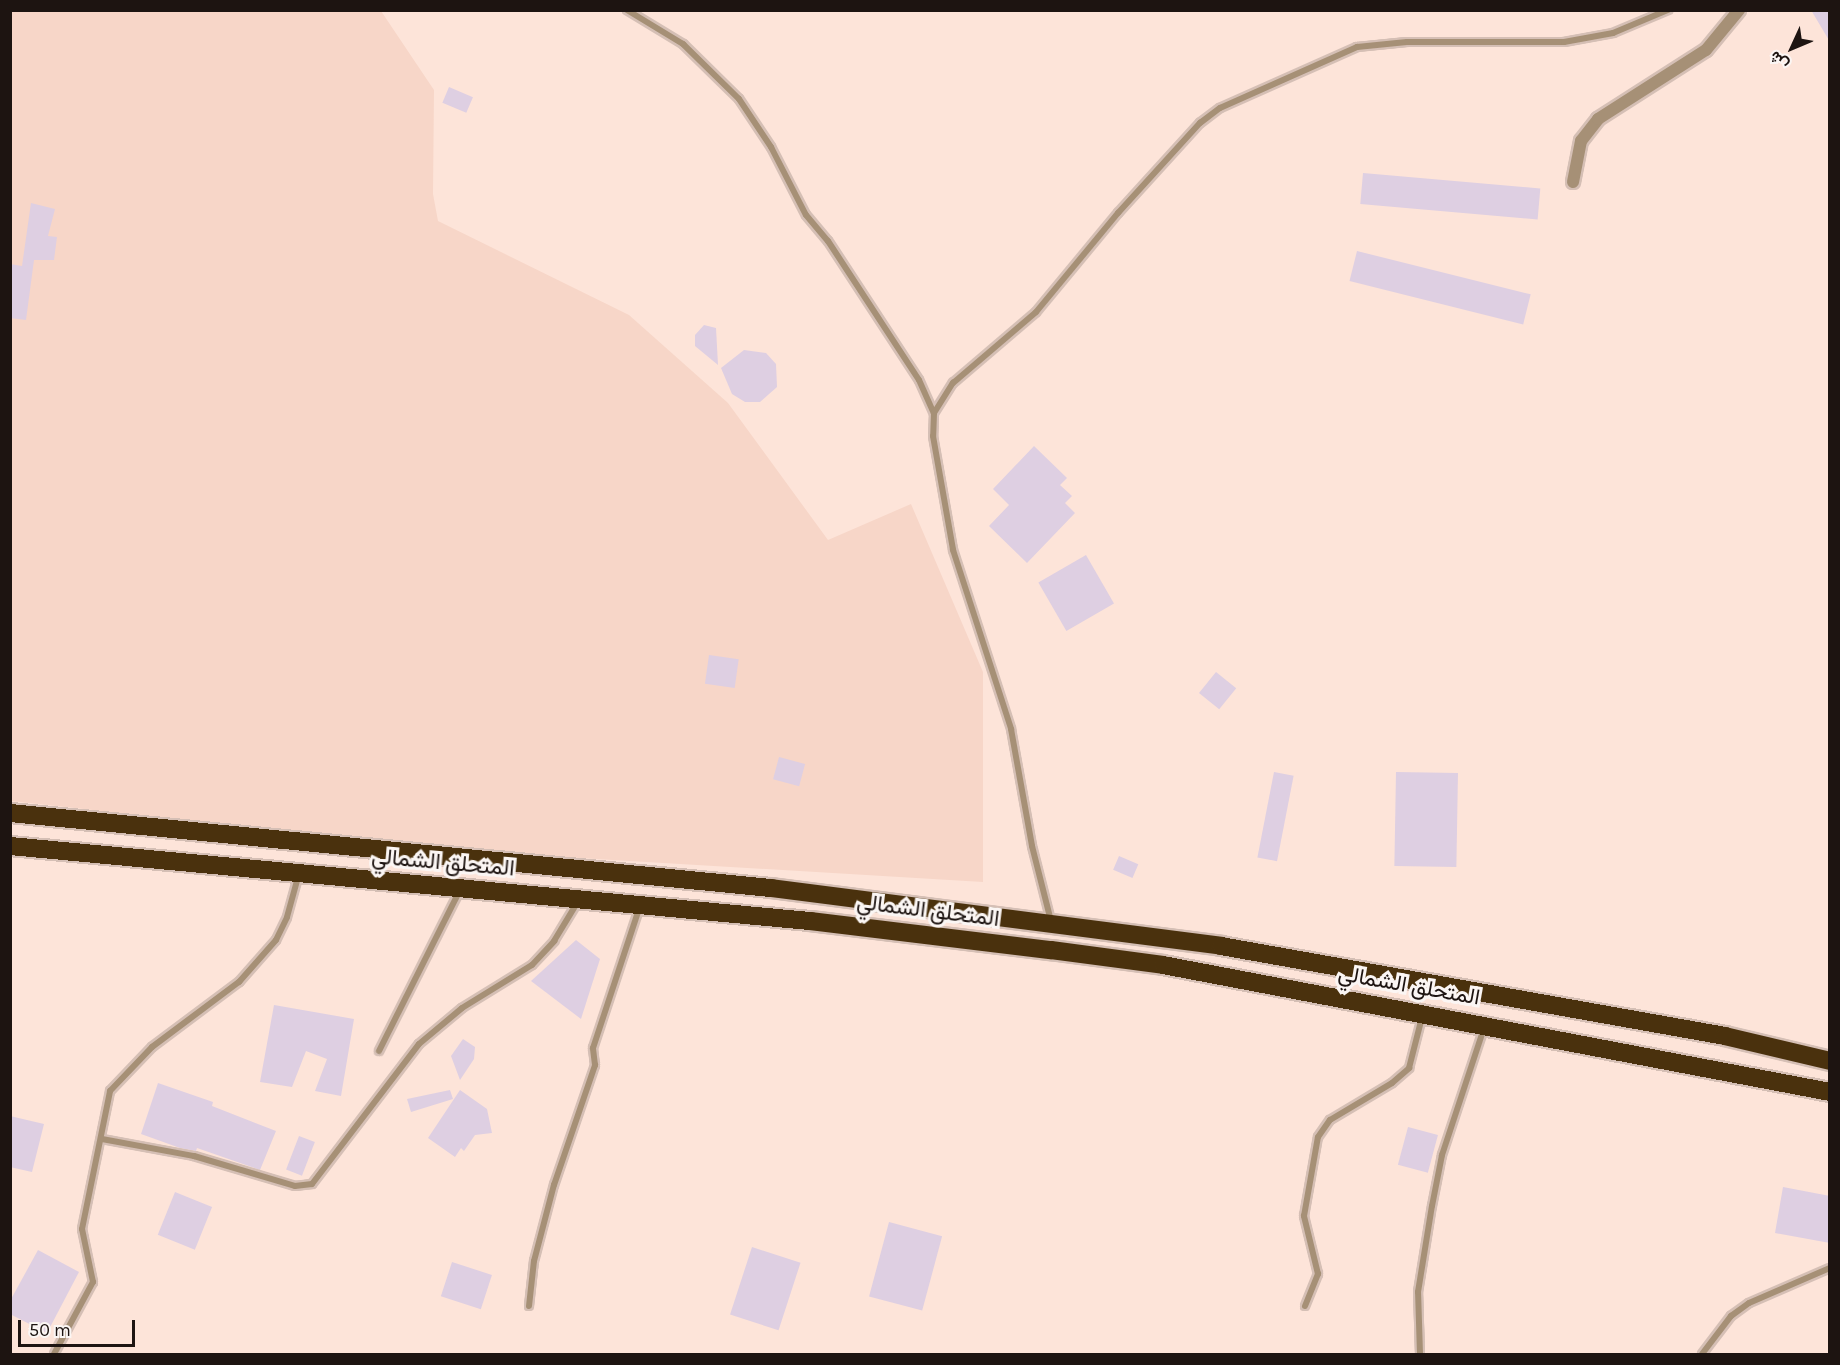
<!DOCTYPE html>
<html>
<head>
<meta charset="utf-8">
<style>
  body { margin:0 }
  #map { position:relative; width:1840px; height:1365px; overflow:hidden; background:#fde4d9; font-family:Karla,Vazirmatn,sans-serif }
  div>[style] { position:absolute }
  .built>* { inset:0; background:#f7d6c8 }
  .building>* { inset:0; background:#decfe2; transform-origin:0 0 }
  .roads { filter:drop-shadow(2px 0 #d5bfb5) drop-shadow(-2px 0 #d5bfb5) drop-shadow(0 2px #d5bfb5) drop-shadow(0 -2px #d5bfb5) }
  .lane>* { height:6px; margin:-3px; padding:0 3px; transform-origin:3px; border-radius:3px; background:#a69076 }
  .street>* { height:12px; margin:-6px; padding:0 6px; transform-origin:6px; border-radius:6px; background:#a69076 }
  .highway>* { height:18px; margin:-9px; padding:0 9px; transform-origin:9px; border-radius:9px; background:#4a310d }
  span { translate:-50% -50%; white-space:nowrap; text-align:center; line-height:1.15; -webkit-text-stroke:6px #fbf6f4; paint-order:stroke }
  .street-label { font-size:22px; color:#1d1411 }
  .frame { position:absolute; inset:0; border:12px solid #1d1411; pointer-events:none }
  .north { position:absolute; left:1762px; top:18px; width:60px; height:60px; -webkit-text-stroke:4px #fbf6f4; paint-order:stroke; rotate:226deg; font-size:16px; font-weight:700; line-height:24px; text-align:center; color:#1d1411 }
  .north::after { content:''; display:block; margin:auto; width:21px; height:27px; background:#1d1411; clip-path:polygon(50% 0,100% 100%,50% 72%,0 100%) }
  .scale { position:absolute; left:18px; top:1320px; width:117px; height:27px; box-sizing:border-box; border:3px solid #1d1411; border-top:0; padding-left:8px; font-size:18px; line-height:21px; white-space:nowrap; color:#1d1411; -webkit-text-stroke:4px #fbf6f4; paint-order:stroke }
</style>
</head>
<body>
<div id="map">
  <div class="built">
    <i style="clip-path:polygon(11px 11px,381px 11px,434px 90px,433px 194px,438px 221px,629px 315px,728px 403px,828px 540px,911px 504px,983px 672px,983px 882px,464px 851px,11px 801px)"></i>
  </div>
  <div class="building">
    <i style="clip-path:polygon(1811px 10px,1830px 10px,1830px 42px)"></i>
    <i style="left:449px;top:87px;width:26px;height:17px;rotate:23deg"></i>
    <i style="left:1363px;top:173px;width:178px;height:31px;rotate:5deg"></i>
    <i style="clip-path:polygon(31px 203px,55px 209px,48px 236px,57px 237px,54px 260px,34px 260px,26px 320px,10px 318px,10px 264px,22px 266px)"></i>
    <i style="left:1357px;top:251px;width:179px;height:31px;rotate:14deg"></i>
    <i style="clip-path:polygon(704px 325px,716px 328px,718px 365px,695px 346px,695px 335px)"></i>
    <i style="clip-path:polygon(744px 350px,766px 353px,776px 364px,777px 387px,760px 402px,745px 402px,732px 394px,721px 368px)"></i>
    <i style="clip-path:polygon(1034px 446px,1067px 478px,1060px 485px,1072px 496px,1065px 503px,1075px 513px,1027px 563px,989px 526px,1009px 505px,993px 489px)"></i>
    <i style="left:1086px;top:555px;width:56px;height:55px;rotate:60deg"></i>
    <i style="left:709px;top:655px;width:30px;height:29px;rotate:8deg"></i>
    <i style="left:1216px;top:672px;width:26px;height:27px;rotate:39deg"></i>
    <i style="left:779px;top:757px;width:27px;height:23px;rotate:15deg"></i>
    <i style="left:1274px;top:772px;width:20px;height:87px;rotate:11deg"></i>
    <i style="left:1396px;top:772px;width:62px;height:94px;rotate:1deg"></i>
    <i style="left:1119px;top:856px;width:21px;height:15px;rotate:23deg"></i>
    <i style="clip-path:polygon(576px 940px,600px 959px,581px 1019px,531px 981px)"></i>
    <i style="clip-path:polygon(274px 1005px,354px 1019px,341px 1096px,315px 1091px,327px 1059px,306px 1051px,292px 1087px,260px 1082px)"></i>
    <i style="clip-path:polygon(463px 1039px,475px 1047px,474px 1059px,460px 1080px,451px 1056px)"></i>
    <i style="clip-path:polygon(158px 1083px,213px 1102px,212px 1106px,276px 1131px,260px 1170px,197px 1148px,196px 1151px,180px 1148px,141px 1134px)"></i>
    <i style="clip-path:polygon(450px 1090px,453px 1099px,411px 1112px,407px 1099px)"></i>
    <i style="clip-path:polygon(460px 1090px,487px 1109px,492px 1133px,475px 1135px,464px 1151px,461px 1148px,455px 1157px,428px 1138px)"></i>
    <i style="clip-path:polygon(10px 1116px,44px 1124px,32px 1172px,10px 1167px)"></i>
    <i style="left:1408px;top:1127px;width:31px;height:39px;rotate:15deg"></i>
    <i style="left:299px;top:1136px;width:17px;height:36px;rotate:21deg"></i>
    <i style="clip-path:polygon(1783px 1187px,1830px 1196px,1830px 1243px,1775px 1233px)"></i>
    <i style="left:175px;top:1192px;width:40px;height:46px;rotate:22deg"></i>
    <i style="left:889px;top:1222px;width:55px;height:77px;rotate:15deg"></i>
    <i style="left:752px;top:1247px;width:51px;height:71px;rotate:18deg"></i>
    <i style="clip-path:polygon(38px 1250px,79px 1272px,47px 1333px,10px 1314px,10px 1301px)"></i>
    <i style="left:452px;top:1262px;width:42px;height:36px;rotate:18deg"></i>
  </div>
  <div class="roads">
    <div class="lane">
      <i style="left:627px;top:10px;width:66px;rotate:31.3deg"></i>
      <i style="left:683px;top:44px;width:78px;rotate:44.5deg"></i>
      <i style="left:739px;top:99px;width:58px;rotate:56.3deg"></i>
      <i style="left:771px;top:147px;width:76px;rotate:62.8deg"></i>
      <i style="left:806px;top:215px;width:34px;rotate:50deg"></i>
      <i style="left:828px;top:241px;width:166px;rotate:56.8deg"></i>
      <i style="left:919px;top:380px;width:36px;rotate:66deg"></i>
      <i style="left:934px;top:413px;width:23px;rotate:92deg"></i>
      <i style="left:933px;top:436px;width:116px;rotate:80deg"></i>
      <i style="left:953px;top:550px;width:188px;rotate:72deg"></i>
      <i style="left:1011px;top:729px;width:119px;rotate:79.8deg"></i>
      <i style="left:1032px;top:846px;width:77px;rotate:75.8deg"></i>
      <i style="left:934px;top:413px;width:36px;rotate:-58deg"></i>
      <i style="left:953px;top:383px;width:109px;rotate:-40.5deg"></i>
      <i style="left:1036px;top:312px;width:129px;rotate:-50.4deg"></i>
      <i style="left:1118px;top:213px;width:122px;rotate:-47.7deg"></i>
      <i style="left:1200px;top:123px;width:25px;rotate:-37deg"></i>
      <i style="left:1220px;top:108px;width:150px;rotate:-24deg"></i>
      <i style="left:1357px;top:47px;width:50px;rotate:-5.7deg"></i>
      <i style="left:1407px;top:42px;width:157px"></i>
      <i style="left:1564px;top:42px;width:50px;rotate:-10.4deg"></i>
      <i style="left:1613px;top:33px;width:60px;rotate:-22.7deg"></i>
      <i style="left:379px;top:1051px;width:178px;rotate:-63.3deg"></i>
      <i style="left:102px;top:1139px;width:94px;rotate:10.5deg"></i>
      <i style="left:194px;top:1156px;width:105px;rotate:16.5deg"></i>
      <i style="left:295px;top:1186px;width:17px;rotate:-7deg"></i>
      <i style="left:312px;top:1184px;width:176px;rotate:-52.6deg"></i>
      <i style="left:419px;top:1044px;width:56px;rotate:-39.9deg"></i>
      <i style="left:462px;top:1008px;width:82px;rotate:-31.6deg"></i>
      <i style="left:532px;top:965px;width:33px;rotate:-47deg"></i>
      <i style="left:554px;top:941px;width:44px;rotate:-58.8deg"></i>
      <i style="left:529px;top:1306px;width:45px;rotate:-83.7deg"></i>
      <i style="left:534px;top:1261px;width:79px;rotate:-75.3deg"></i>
      <i style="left:554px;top:1185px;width:127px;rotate:-71.1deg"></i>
      <i style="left:595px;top:1065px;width:17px;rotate:-97deg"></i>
      <i style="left:593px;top:1048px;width:150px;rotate:-71.7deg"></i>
      <i style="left:1305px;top:1306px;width:35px;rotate:-68deg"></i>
      <i style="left:1318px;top:1274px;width:60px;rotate:-103.6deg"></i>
      <i style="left:1304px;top:1216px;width:80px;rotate:-80deg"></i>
      <i style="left:1318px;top:1137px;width:21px;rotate:-55deg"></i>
      <i style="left:1330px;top:1120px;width:72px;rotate:-30.8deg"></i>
      <i style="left:1392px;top:1083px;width:23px;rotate:-41deg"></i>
      <i style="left:1409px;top:1068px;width:53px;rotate:-75.7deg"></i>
      <i style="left:54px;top:1354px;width:82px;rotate:-61.6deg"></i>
      <i style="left:93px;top:1282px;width:54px;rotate:-101.7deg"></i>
      <i style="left:82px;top:1229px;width:141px;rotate:-78.5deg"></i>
      <i style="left:110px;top:1091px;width:61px;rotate:-46.3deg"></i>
      <i style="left:152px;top:1047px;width:109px;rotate:-36.8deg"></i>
      <i style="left:239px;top:982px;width:56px;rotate:-48.6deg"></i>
      <i style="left:276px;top:940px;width:25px;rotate:-64deg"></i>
      <i style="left:287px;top:917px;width:41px;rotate:-74.6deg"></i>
      <i style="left:1420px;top:1354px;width:62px;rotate:-91.8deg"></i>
      <i style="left:1418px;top:1292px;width:87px;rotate:-80.8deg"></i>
      <i style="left:1432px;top:1206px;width:52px;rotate:-78.9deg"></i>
      <i style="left:1442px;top:1155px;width:134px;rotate:-71.7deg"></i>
      <i style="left:1702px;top:1354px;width:48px;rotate:-52.7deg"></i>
      <i style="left:1731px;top:1316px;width:22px;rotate:-36deg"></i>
      <i style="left:1749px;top:1303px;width:88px;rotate:-23.4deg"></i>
    </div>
    <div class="street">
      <i style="left:1573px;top:182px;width:42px;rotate:-79deg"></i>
      <i style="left:1581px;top:141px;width:28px;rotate:-52deg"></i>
      <i style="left:1598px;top:119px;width:128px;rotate:-32.6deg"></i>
      <i style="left:1706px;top:50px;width:52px;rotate:-50.5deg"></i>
    </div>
    <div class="highway">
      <i style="left:10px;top:813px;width:765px;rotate:5.63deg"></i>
      <i style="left:771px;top:888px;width:454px;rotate:7.3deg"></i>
      <i style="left:1221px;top:946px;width:512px;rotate:10.12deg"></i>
      <i style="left:1725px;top:1036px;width:108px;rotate:13.4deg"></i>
      <i style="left:10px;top:846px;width:804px;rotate:5.36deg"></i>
      <i style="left:810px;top:921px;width:243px;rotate:6.9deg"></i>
      <i style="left:1051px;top:950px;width:113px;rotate:7.6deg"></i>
      <i style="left:1163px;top:965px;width:679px;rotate:10.78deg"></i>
    </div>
  </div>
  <div class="street-label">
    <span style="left:443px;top:863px;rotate:5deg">المتحلق الشمالي</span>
    <span style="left:928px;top:911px;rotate:7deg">المتحلق الشمالي</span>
    <span style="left:1409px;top:986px;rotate:10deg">المتحلق الشمالي</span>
  </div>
  <div class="frame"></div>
  <div class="north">ش</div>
  <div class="scale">50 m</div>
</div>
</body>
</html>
